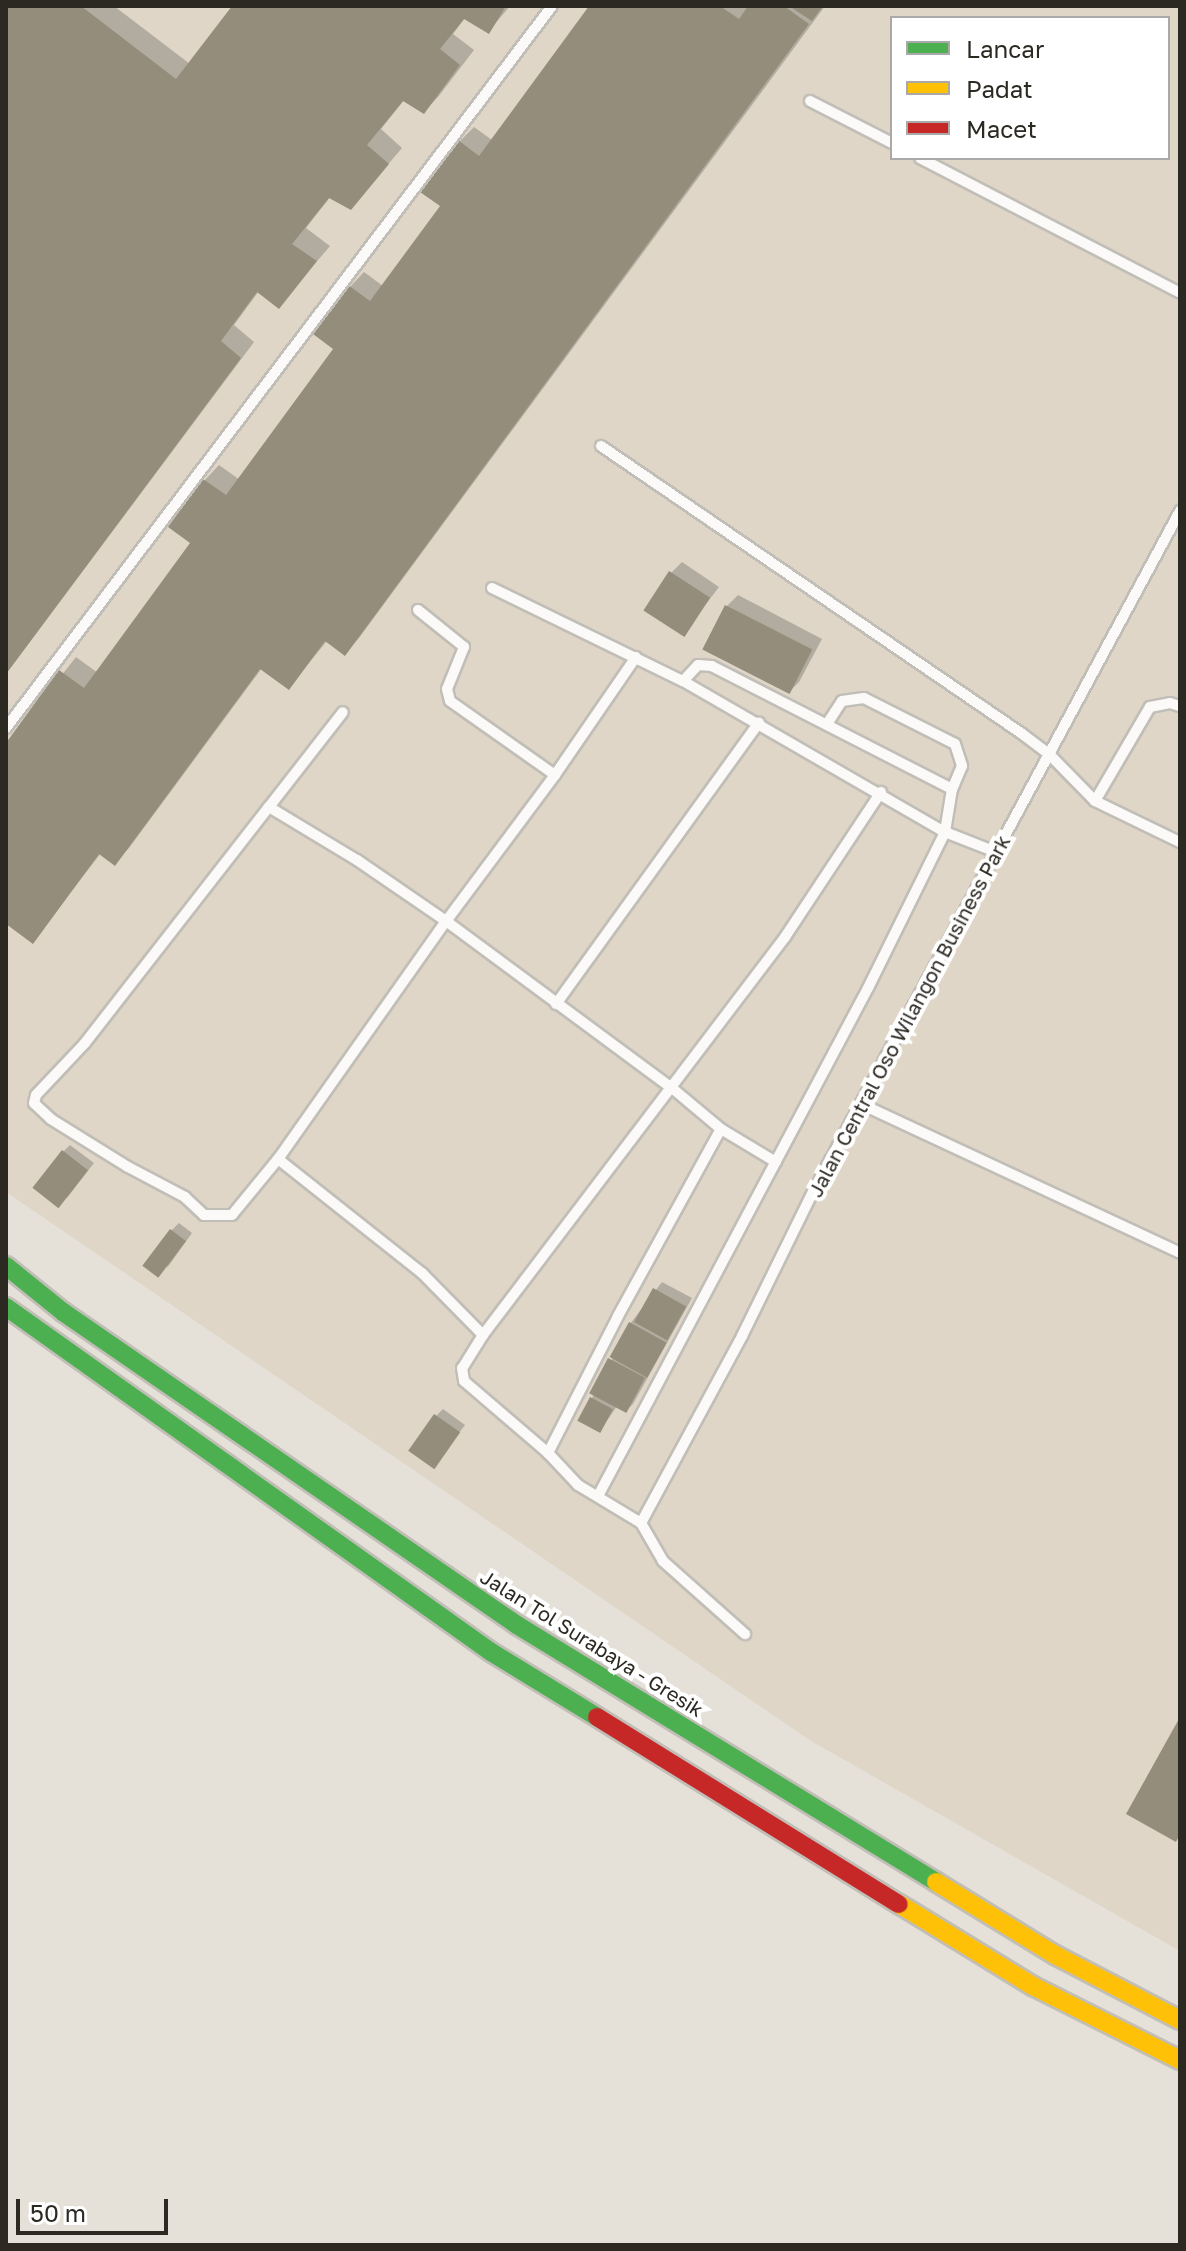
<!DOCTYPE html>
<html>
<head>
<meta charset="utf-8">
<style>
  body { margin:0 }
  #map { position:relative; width:1186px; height:2251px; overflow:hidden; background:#e5e1d9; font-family:"Golos Text",sans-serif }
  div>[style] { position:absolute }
  .built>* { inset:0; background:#dfd6c7 }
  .shadow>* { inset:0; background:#0003 }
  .building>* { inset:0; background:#958d7c; transform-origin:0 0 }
  .roads { filter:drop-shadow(2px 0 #c1beb7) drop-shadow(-2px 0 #c1beb7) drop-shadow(0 2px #c1beb7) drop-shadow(0 -2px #c1beb7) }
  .lane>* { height:10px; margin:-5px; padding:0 5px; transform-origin:5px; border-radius:5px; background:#fbfaf9 }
  .fast>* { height:18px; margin:-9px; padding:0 9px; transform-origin:9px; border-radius:9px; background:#4caf50 }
  .slow>* { height:18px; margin:-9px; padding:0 9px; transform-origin:9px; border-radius:9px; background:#ffc107 }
  .jam>* { height:18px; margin:-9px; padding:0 9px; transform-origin:9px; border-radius:9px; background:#c62828 }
  span { translate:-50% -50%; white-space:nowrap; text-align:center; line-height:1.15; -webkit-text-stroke:8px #fff; paint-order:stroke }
  .street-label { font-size:20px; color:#2c2923 }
  .frame { position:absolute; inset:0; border:8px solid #2c2923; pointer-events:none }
  .legend { position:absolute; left:890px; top:16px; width:280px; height:144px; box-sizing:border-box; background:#fff; border:2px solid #aba9a7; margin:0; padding:10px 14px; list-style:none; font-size:24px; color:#2c2923 }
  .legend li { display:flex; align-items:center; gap:16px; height:40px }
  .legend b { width:40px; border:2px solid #aba9a7 }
  .scale { position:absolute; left:16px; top:2199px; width:152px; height:36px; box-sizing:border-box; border:4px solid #2c2923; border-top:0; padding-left:10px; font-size:24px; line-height:28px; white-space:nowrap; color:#2c2923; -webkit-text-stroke:6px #fff; paint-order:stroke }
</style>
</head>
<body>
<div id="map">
  <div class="built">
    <i style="clip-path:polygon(evenodd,6px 6px,1180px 6px,1180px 1951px,811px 1741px,6px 1192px,6px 6px,892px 18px,1168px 18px,1168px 158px,892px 158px,892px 18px)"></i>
  </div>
  <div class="shadow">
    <i style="clip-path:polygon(9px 6px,114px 6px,190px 64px,235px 6px,510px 6px,489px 31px,465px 18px,453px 34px,474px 50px,438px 97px,423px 112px,405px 99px,381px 129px,402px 148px,351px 208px,331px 196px,306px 228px,330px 246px,279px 306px,259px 291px,234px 325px,254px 342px,6px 674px,6px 11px)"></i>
    <i style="clip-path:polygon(591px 6px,825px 6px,359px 638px,345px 653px,327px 641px,289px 687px,262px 668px,129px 848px,115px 863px,101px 853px,33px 941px,6px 922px,6px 746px,76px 657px,98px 673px,193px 543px,170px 526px,205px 480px,219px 465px,240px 480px,336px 349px,350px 287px,364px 272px,383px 286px,443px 206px,459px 142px,474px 127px,492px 140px)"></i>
    <i style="clip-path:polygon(682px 562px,719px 587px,683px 634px,671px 573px)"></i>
    <i style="clip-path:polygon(738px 595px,822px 639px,799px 682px,788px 693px,704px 649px,727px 606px)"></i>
    <i style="clip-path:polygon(70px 1145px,94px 1163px,67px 1198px,63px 1152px)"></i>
    <i style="clip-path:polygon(179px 1223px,192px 1233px,167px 1268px,172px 1230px)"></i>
    <i style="clip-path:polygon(662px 1282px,692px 1298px,633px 1404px,626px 1411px,617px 1406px,600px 1431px,592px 1398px,630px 1324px)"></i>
    <i style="clip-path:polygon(443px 1409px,465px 1425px,434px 1466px,436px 1416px)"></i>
  </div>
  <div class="building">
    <i style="clip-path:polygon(7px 6px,81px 6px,176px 79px,232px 6px,506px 6px,489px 34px,464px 19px,440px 49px,460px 65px,424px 114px,403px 101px,367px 145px,389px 164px,351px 210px,329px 198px,292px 244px,317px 261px,279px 309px,257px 292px,221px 341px,241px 358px,6px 674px)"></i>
    <i style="clip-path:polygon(589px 6px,720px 6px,739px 19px,748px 6px,784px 6px,809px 24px,345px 656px,325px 641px,289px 690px,260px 669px,115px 866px,99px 854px,33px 944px,6px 924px,6px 743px,59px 670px,84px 688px,190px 543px,168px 527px,203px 479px,226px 495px,333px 349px,313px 334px,348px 285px,370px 301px,440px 206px,420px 192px,458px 140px,479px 156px)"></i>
    <i style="clip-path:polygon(789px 6px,823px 6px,812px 21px)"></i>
    <i style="left:669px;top:571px;width:49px;height:47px;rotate:33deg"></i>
    <i style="left:725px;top:605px;width:98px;height:50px;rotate:27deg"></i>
    <i style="left:62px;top:1150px;width:33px;height:48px;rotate:38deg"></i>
    <i style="left:170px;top:1229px;width:20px;height:46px;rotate:37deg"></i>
    <i style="left:653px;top:1288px;width:38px;height:39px;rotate:29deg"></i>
    <i style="left:629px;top:1322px;width:43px;height:40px;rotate:29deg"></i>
    <i style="left:608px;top:1358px;width:42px;height:40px;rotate:28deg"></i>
    <i style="left:590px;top:1397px;width:26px;height:27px;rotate:28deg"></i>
    <i style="left:434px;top:1414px;width:32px;height:45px;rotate:35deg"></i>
    <i style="clip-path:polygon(1180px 1717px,1180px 1834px,1176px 1842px,1126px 1814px)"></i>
  </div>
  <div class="roads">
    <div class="lane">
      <i style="left:810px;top:101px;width:92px;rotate:27.1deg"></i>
      <i style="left:920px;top:158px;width:293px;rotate:27.4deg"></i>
      <i style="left:601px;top:446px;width:509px;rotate:34.35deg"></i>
      <i style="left:1021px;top:733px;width:36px;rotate:37deg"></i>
      <i style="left:1050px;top:755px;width:64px;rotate:45.6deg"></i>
      <i style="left:1095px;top:801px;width:94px;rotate:25.8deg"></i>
      <i style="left:492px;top:588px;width:212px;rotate:26deg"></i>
      <i style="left:683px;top:681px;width:302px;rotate:30deg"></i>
      <i style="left:945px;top:832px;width:55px;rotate:21.4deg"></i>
      <i style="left:418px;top:610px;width:59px;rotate:38.8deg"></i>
      <i style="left:464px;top:647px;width:45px;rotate:112deg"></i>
      <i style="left:447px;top:689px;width:12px;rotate:76deg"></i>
      <i style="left:450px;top:701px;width:128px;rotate:35.2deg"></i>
      <i style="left:636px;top:657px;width:143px;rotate:124.5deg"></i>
      <i style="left:555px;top:775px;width:182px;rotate:126.7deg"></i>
      <i style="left:446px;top:921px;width:291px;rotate:125.2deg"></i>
      <i style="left:278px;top:1159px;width:72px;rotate:129.4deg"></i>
      <i style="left:232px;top:1215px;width:28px;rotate:180deg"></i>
      <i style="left:204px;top:1215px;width:26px;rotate:-137deg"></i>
      <i style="left:185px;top:1197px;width:64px;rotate:-152.2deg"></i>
      <i style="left:128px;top:1167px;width:91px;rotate:-148.1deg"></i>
      <i style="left:51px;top:1119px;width:23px;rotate:-137deg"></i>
      <i style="left:34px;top:1103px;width:8px;rotate:-76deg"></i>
      <i style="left:36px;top:1095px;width:71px;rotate:-46.7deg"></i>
      <i style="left:85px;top:1043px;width:299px;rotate:-52.1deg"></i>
      <i style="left:269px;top:807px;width:103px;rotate:31.1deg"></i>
      <i style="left:357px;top:860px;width:108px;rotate:34.4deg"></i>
      <i style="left:446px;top:921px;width:281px;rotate:36.5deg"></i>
      <i style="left:672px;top:1088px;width:64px;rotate:39.9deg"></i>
      <i style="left:721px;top:1129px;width:64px;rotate:31deg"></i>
      <i style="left:827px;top:724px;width:27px;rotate:-57deg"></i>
      <i style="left:842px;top:701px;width:22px;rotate:-8deg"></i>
      <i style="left:864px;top:698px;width:102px;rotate:26.8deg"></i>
      <i style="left:955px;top:744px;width:23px;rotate:72deg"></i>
      <i style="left:962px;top:766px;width:25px;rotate:113deg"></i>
      <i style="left:6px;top:728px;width:905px;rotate:-52.9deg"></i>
      <i style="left:1095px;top:801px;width:109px;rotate:-59.7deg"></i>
      <i style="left:1150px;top:707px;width:20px;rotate:-11deg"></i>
      <i style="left:1170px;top:703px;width:10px;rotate:17deg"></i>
      <i style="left:269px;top:807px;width:120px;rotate:-52.1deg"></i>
      <i style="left:556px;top:1004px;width:347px;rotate:-54.2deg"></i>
      <i style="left:861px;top:1104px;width:352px;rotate:25deg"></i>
      <i style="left:278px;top:1159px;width:184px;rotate:38.4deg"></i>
      <i style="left:422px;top:1273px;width:87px;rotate:45.5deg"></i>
      <i style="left:483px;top:1335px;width:39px;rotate:122deg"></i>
      <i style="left:462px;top:1368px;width:13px;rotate:81deg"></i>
      <i style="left:464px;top:1381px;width:111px;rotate:40.6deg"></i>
      <i style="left:548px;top:1453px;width:44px;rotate:46.8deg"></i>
      <i style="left:578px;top:1485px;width:74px;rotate:31.1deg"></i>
      <i style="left:641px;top:1523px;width:44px;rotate:59.9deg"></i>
      <i style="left:663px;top:1561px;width:110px;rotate:41.7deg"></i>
      <i style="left:483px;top:1335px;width:500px;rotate:-52.8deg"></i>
      <i style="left:785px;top:937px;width:174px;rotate:-56.5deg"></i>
      <i style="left:548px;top:1453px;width:154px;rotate:-62.9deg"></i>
      <i style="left:618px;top:1316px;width:213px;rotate:-61.2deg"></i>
      <i style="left:598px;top:1496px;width:575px;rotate:-62.01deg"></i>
      <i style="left:868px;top:988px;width:174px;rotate:-63.7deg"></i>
      <i style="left:945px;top:832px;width:44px;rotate:-80.8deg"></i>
      <i style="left:952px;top:789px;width:270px;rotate:-152.9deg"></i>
      <i style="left:712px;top:666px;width:14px;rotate:-176deg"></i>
      <i style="left:698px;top:665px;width:22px;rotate:133deg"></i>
      <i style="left:641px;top:1523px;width:213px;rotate:-61.6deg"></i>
      <i style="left:742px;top:1336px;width:161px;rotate:-63.8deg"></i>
      <i style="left:813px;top:1192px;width:774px;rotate:-61.68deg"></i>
    </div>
    <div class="fast">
      <i style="left:6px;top:1266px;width:73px;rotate:38.9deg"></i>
      <i style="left:63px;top:1312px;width:551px;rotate:34.58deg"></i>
      <i style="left:517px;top:1625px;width:492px;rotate:31.5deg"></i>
      <i style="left:6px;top:1307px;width:595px;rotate:35.43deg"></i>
      <i style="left:491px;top:1652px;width:124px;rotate:31.5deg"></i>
    </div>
    <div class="slow">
      <i style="left:936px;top:1882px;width:140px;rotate:31.5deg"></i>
      <i style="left:1055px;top:1955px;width:141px;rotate:27.5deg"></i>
      <i style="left:899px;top:1904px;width:157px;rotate:31.5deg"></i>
      <i style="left:1033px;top:1986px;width:165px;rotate:26.7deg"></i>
    </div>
    <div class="jam">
      <i style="left:597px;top:1717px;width:355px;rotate:31.8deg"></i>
    </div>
  </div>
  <div class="street-label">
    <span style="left:909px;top:1016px;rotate:-62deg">Jalan Central Oso Wilangon Business Park</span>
    <span style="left:592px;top:1643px;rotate:32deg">Jalan Tol Surabaya - Gresik</span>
  </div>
  <div class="frame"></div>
  <ul class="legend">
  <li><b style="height:10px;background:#4caf50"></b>Lancar</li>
  <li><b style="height:10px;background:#ffc107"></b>Padat</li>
  <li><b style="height:10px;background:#c62828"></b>Macet</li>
  </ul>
  <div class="scale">50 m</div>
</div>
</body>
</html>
